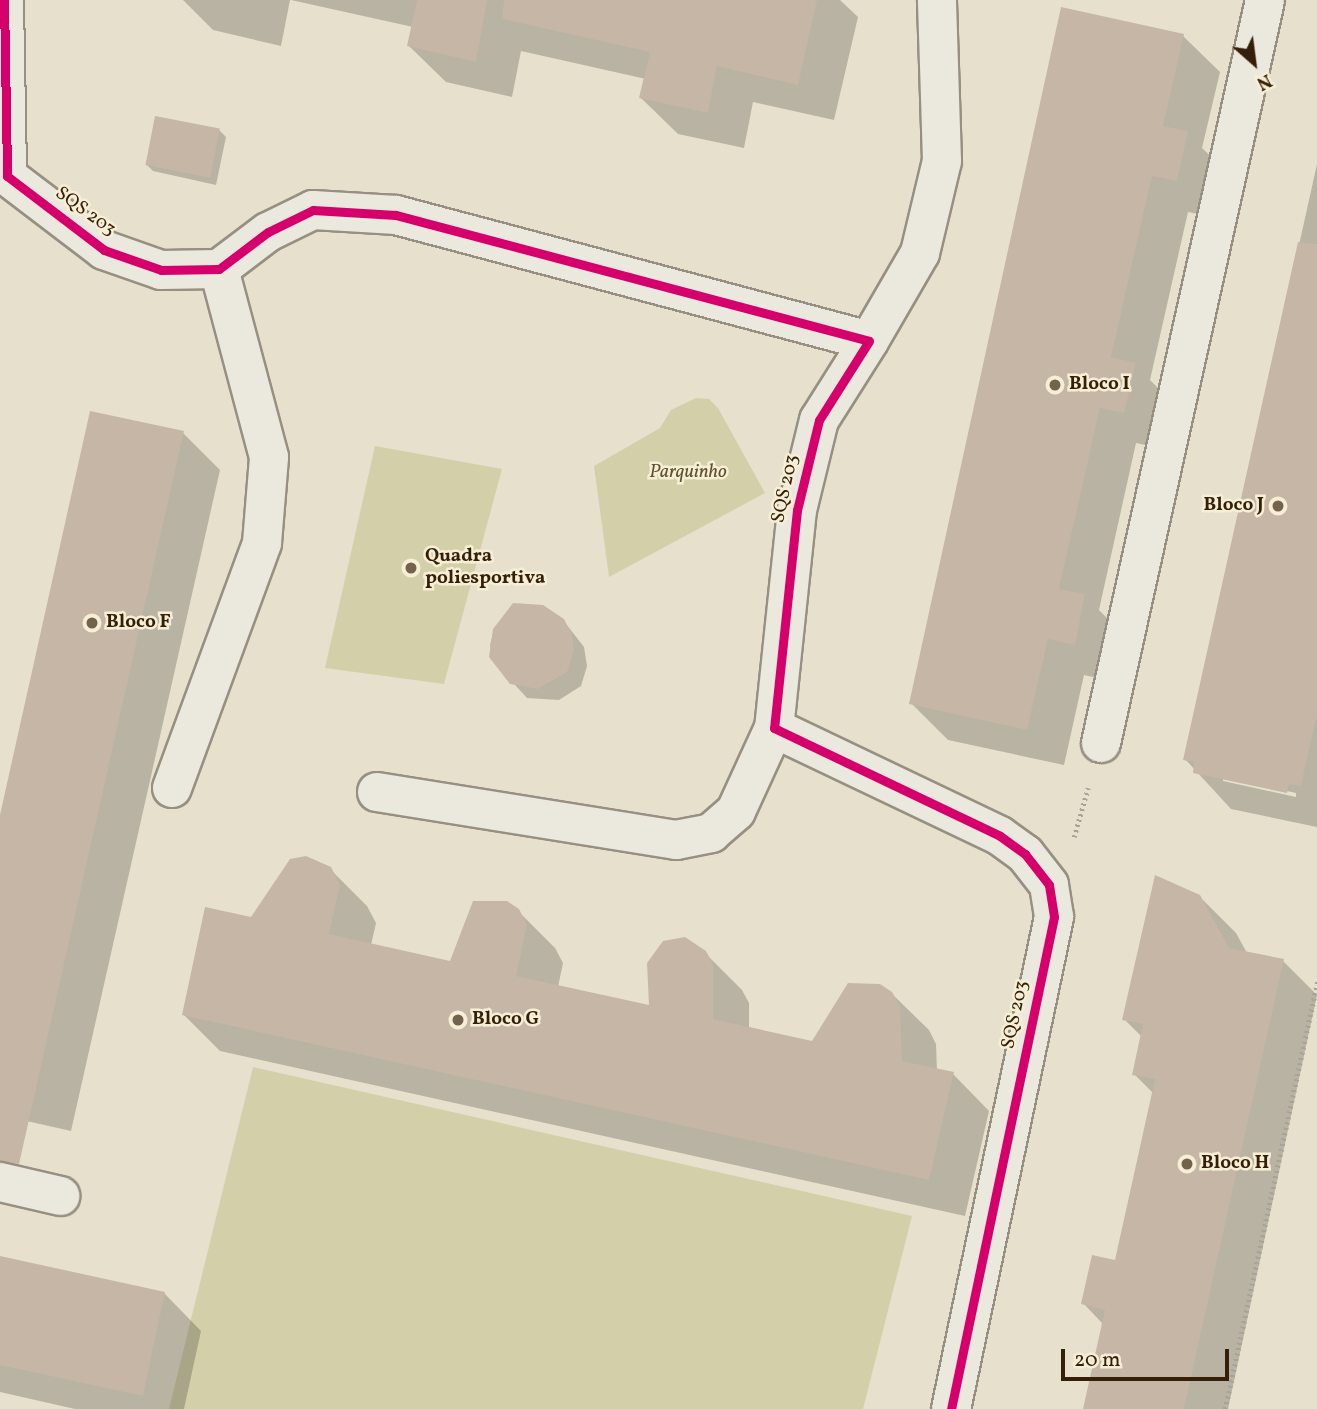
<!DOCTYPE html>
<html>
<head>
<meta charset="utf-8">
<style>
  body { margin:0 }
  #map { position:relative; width:1317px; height:1409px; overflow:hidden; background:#e7e0cc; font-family:Vollkorn,serif }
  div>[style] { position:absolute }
  .green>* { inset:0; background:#d3d0a9 }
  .shadow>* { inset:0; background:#0003 }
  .building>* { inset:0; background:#c6b6a6; transform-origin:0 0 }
  .path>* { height:4.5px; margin-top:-2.25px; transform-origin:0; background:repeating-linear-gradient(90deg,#a8a399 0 2px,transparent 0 5.5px) }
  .roads { filter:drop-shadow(2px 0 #979082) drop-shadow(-2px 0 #979082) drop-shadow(0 2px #979082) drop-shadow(0 -2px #979082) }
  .street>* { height:38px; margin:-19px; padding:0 19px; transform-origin:19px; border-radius:19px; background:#ebe8de }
  .cycleway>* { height:9px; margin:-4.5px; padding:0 4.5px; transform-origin:4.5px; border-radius:4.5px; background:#d6006c }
  .dots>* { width:19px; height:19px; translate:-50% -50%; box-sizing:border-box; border:4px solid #f7eed6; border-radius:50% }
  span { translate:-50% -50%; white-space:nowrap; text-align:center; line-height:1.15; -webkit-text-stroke:5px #f7eed6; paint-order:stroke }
  .street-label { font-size:19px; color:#341f09 }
  .poi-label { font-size:19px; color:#341f09; font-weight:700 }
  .left { translate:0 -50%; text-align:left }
  .right { translate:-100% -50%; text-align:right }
  .park-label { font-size:19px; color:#5f5031; font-style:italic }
  .north { position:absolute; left:1219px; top:28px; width:70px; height:70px; -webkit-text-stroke:5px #f7eed6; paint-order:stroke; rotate:152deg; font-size:19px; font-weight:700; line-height:28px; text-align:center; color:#341f09 }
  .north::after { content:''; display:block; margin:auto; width:24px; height:32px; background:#341f09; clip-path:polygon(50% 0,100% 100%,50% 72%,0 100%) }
  .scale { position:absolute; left:1061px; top:1349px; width:168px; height:32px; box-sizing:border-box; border:4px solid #341f09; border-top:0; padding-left:9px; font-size:21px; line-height:24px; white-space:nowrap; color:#341f09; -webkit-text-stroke:5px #f7eed6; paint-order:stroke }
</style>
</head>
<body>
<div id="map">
  <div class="green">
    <i style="clip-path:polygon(696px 398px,709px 399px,718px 408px,765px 493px,609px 577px,594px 466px,660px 428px,671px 410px)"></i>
    <i style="clip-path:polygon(375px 446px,502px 469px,444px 684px,325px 668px)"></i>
    <i style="clip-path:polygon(253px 1067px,912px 1216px,863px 1409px,169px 1409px)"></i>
  </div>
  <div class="shadow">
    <i style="clip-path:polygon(183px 0,290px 0,281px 46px,213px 30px)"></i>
    <i style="clip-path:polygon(291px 0,840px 0,858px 17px,834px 120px,753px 102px,744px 148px,678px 134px,641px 98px,646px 79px,521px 51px,512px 97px,446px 82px,409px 46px,413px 27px)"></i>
    <i style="clip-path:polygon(1183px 36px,1220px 72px,1202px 148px,1224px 169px,1213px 217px,1188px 212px,1150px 380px,1171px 401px,1160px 448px,1136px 443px,1099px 610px,1121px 632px,1111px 681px,1084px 675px,1064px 765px,948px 740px,911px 703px)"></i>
    <i style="clip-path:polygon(219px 130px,226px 137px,216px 185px,153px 171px,146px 164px)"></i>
    <i style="clip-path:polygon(evenodd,1317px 164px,1317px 827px,1231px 809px,1185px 759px,1317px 164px,1223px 777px,1296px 793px,1296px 797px,1223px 781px,1223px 777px)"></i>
    <i style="clip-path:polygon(183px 433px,220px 470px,71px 1131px,0 1115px,0 823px)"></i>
    <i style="clip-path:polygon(563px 620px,584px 647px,587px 666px,581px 686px,559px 700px,527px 698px,494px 662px,490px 645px,494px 630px)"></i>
    <i style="clip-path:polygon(330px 869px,367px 906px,376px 923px,371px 945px,451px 963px,517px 910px,555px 948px,563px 963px,558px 987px,651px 1008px,705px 953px,742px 990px,749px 1003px,749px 1029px,813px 1043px,891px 993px,929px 1030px,936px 1044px,937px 1071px,953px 1074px,989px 1111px,965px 1216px,220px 1051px,184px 1015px,252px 919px)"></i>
    <i style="clip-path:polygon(1199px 896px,1236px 933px,1247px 953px,1283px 961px,1317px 995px,1228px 1409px,1085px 1409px,1103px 1324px,1083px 1303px,1116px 1262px,1154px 1094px,1134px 1074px,1142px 1037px,1124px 1019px)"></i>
    <i style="clip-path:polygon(0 1258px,165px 1294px,201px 1331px,184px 1409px,75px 1409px,0 1392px)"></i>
  </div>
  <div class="building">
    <i style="clip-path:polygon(417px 0,487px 0,476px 62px,407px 46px)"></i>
    <i style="clip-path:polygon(504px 0,817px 0,798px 85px,717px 66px,708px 113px,639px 98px,650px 52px,502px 19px)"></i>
    <i style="clip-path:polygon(1061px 7px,1184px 34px,1163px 126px,1188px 131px,1177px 181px,1152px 176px,1111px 357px,1136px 363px,1124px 413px,1100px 408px,1059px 589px,1085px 594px,1075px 645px,1048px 639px,1027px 730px,909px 704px)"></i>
    <i style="left:155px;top:116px;width:66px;height:50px;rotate:11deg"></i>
    <i style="clip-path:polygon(1298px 242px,1317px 244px,1317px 713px,1301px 786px,1289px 784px,1287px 793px,1193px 773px,1194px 762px,1183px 760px)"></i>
    <i style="clip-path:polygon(90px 411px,184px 431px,19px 1164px,0 1161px,0 815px)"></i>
    <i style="clip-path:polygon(513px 603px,543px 605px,564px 619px,572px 635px,574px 650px,567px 672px,538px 689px,510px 684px,489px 657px,493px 629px)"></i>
    <i style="clip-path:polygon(306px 856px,331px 867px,340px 885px,329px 934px,450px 961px,473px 901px,507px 901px,519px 909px,527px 925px,516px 976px,649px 1005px,647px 963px,663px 941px,685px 937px,706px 951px,713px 964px,713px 1019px,812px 1041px,848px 983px,880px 984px,892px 992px,900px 1006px,902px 1061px,954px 1072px,929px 1180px,182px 1015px,205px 907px,251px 917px,290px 859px)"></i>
    <i style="clip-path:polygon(1155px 875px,1200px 895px,1229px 948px,1284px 959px,1184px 1409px,1083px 1409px,1105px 1310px,1081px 1304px,1092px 1255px,1115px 1260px,1155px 1079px,1132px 1075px,1143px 1024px,1122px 1020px)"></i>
    <i style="clip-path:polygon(0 1256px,165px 1292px,143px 1396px,0 1365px)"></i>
  </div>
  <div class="path">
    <i style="left:1074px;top:837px;width:51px;rotate:-74.1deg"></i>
    <i style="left:1225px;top:1409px;width:437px;rotate:-77.8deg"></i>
  </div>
  <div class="roads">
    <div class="street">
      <i style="left:4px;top:0;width:176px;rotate:89deg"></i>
      <i style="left:7px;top:176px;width:122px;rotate:37.3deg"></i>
      <i style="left:104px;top:250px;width:60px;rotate:19.3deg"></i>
      <i style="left:161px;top:270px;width:58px;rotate:-1deg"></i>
      <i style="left:219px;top:269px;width:61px;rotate:-37.1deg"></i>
      <i style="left:268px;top:232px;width:50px;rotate:-26.1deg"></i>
      <i style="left:313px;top:210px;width:83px;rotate:3.4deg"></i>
      <i style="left:396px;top:215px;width:489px;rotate:14.9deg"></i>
      <i style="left:869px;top:341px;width:93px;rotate:122.3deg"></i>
      <i style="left:819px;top:420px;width:93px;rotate:103.7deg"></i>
      <i style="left:797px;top:510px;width:219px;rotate:96deg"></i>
      <i style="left:774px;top:728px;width:250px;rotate:25.5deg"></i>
      <i style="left:1000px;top:836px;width:31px;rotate:36deg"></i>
      <i style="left:1025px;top:854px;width:39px;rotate:52deg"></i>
      <i style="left:1049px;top:885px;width:32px;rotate:81deg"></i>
      <i style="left:1054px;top:917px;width:503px;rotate:101.82deg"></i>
      <i style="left:869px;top:341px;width:102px;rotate:-59.9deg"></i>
      <i style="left:920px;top:253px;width:95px;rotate:-76.6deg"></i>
      <i style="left:942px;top:161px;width:161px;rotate:-91.8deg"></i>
      <i style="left:1101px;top:743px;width:761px;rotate:-77.55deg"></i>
      <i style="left:172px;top:788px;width:261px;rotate:-69.8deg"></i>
      <i style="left:262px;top:543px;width:86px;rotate:-85.3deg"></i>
      <i style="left:269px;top:457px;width:195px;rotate:-104.9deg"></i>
      <i style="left:377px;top:792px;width:303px;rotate:9.1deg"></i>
      <i style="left:676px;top:840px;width:36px;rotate:-11deg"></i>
      <i style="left:711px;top:833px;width:33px;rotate:-41deg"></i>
      <i style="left:736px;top:811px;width:91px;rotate:-65.4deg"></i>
      <i style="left:0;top:1182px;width:62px;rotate:13.1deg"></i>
    </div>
  </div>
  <div class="cycleway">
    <i style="left:4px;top:0;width:176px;rotate:89deg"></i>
    <i style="left:7px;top:176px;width:122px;rotate:37.3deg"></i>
    <i style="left:104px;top:250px;width:60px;rotate:19.3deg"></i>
    <i style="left:161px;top:270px;width:58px;rotate:-1deg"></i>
    <i style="left:219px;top:269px;width:61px;rotate:-37.1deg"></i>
    <i style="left:268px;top:232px;width:50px;rotate:-26.1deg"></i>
    <i style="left:313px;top:210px;width:83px;rotate:3.4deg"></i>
    <i style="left:396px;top:215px;width:489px;rotate:14.9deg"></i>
    <i style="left:869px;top:341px;width:93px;rotate:122.3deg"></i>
    <i style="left:819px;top:420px;width:93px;rotate:103.7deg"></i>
    <i style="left:797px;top:510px;width:219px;rotate:96deg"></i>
    <i style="left:774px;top:728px;width:250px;rotate:25.5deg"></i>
    <i style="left:1000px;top:836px;width:31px;rotate:36deg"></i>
    <i style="left:1025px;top:854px;width:39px;rotate:52deg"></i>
    <i style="left:1049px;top:885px;width:32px;rotate:81deg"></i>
    <i style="left:1054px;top:917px;width:503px;rotate:101.82deg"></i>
  </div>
  <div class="dots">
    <i style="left:1055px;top:385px;background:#73634d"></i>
    <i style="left:1278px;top:506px;background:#73634d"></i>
    <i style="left:411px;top:568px;background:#73634d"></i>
    <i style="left:92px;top:623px;background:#73634d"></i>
    <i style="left:458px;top:1020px;background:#73634d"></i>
    <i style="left:1187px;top:1164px;background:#73634d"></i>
  </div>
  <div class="street-label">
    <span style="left:85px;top:212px;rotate:36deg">SQS 203</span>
    <span style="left:786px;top:489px;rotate:-78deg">SQS 203</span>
    <span style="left:1016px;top:1015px;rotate:-78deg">SQS 203</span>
  </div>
  <div class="poi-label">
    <span class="left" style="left:1069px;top:385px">Bloco I</span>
    <span class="right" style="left:1264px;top:506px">Bloco J</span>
    <span class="left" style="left:425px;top:568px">Quadra<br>poliesportiva</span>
    <span class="left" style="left:106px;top:623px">Bloco F</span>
    <span class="left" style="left:472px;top:1020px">Bloco G</span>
    <span class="left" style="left:1201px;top:1164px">Bloco H</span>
  </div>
  <div class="park-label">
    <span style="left:688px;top:473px">Parquinho</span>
  </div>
  <div class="north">N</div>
  <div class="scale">20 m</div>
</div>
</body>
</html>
